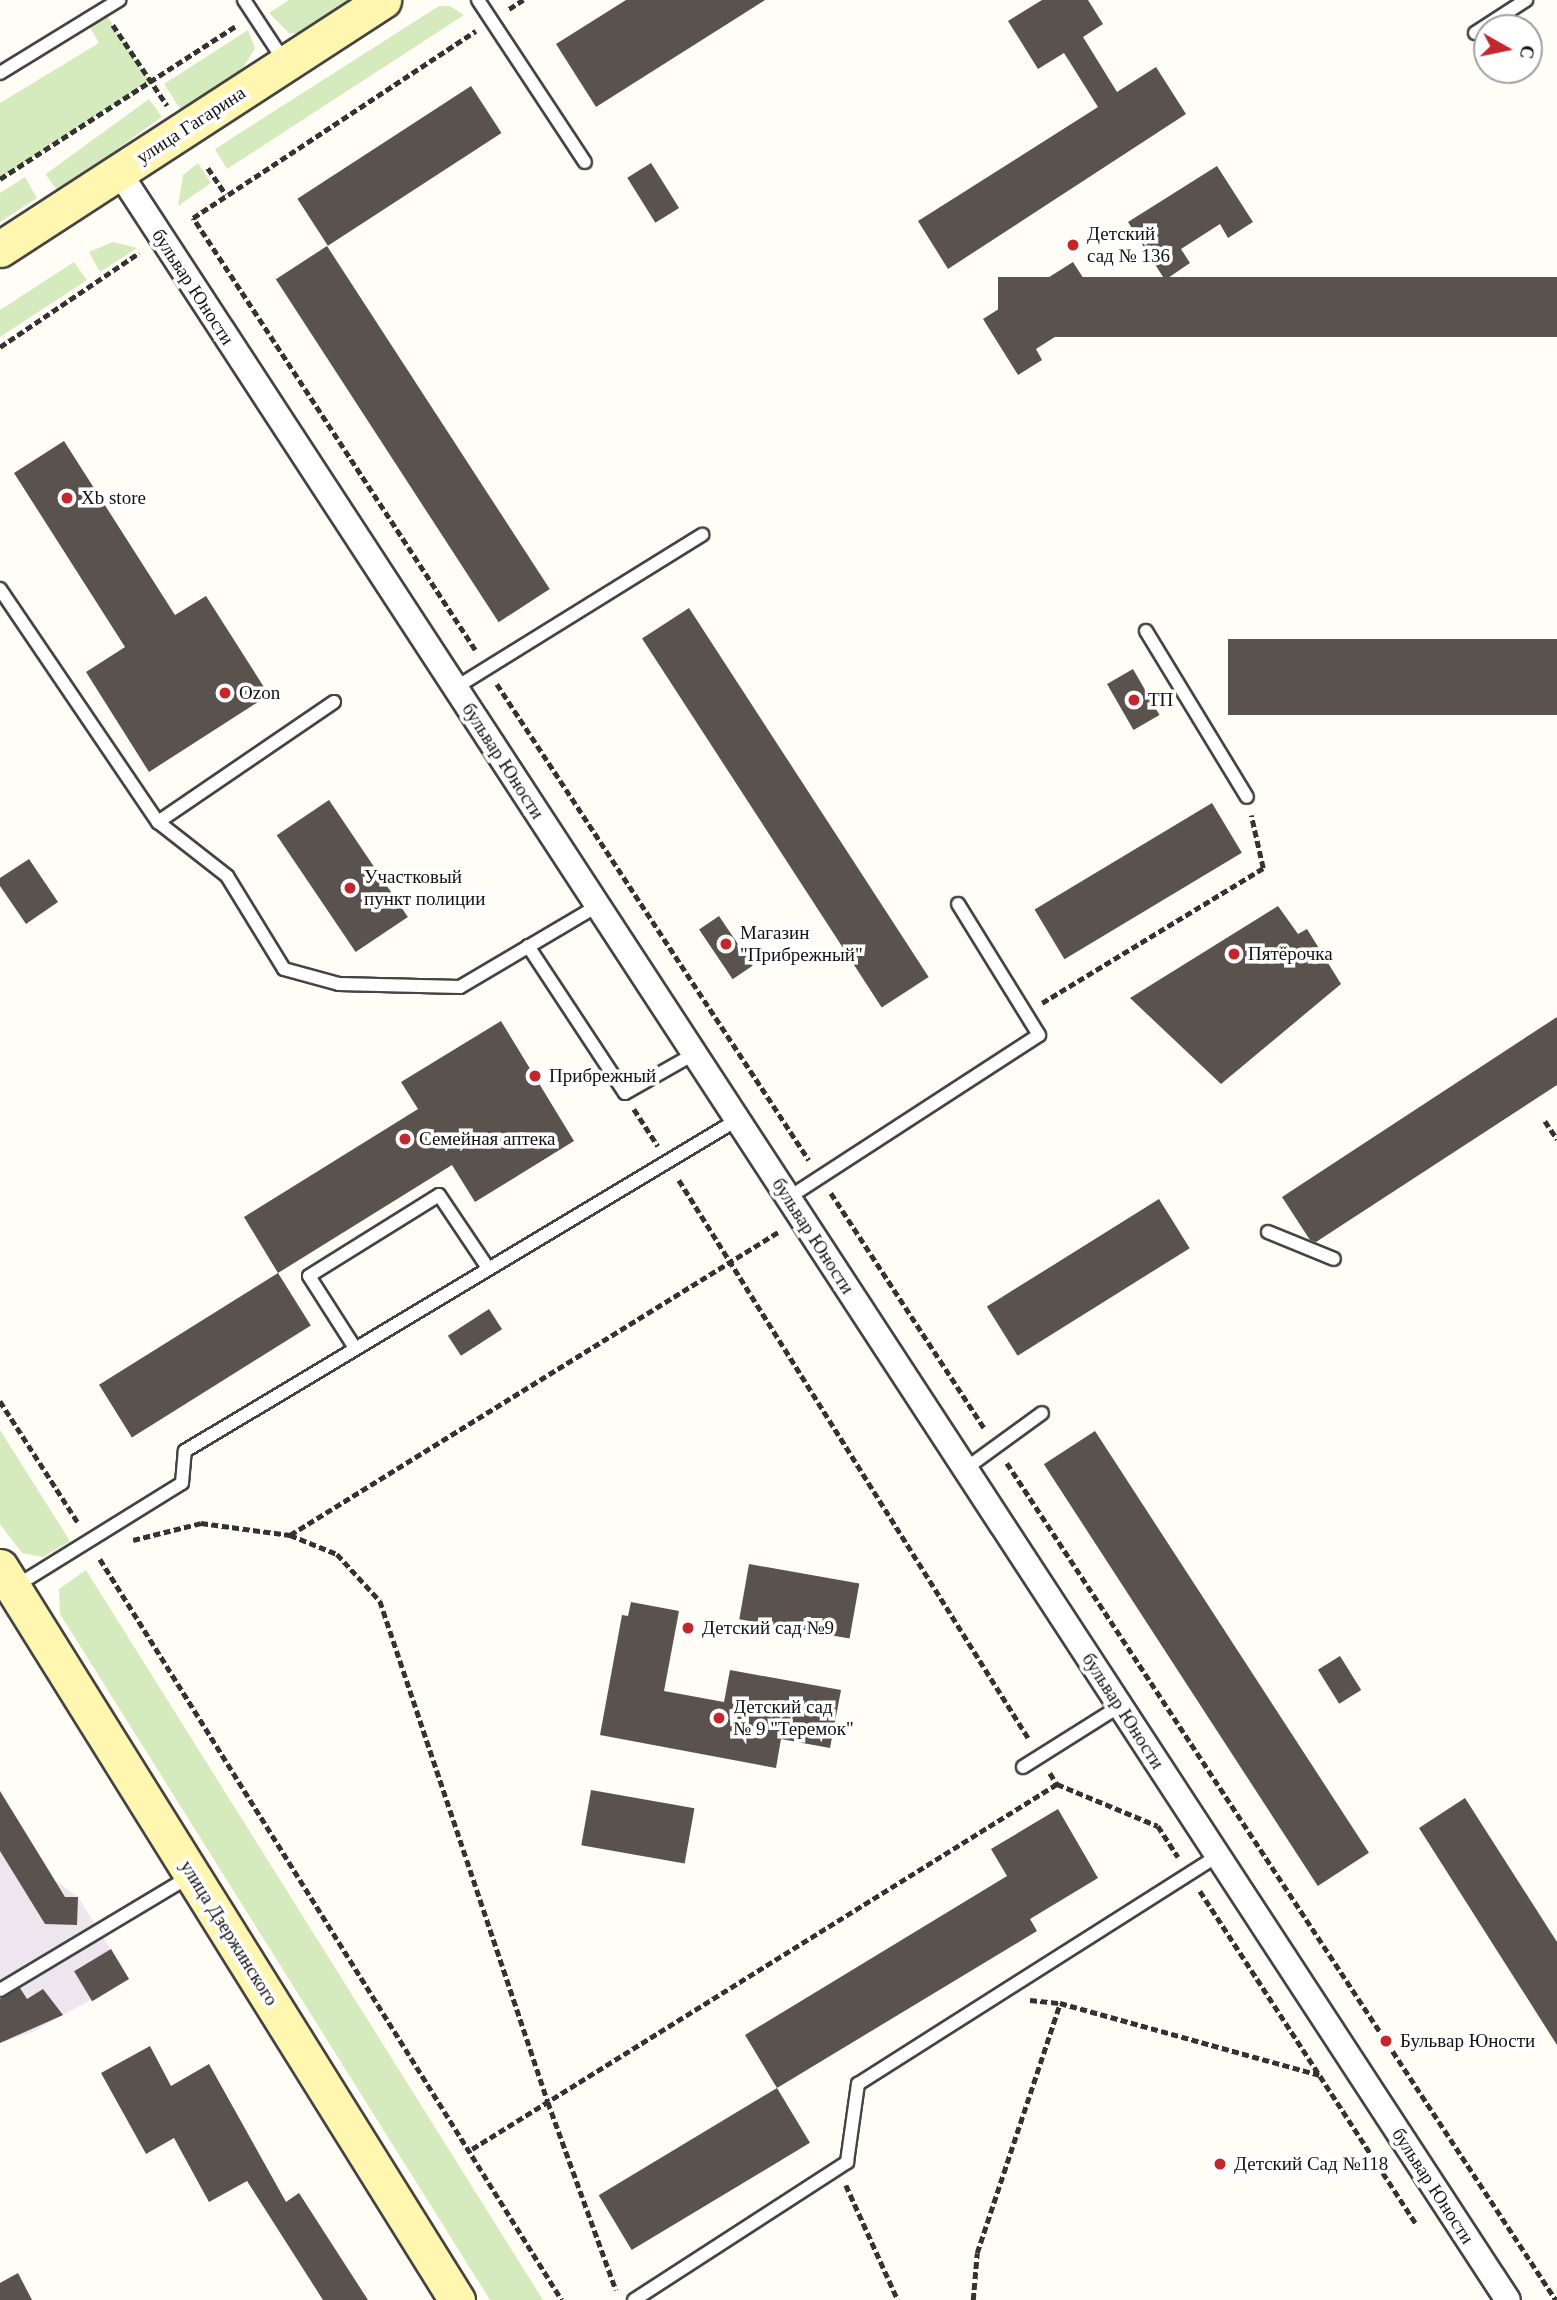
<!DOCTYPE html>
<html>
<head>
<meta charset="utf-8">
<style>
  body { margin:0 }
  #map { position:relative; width:1557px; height:2300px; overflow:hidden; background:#fffdf5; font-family:Georgia,serif }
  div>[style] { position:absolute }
  .industrial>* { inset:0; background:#eee6ef }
  .green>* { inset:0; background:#d5ebbd; transform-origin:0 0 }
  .building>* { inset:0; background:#5a524d; transform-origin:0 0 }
  .path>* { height:4.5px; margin-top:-2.25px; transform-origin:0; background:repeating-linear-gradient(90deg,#333 0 7px,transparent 0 10.5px) }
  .roads { filter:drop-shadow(2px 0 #444) drop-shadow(-2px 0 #444) drop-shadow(0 2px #444) drop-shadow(0 -2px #444) }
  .lane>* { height:12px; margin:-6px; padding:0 6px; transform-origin:6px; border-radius:6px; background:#fff }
  .street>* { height:24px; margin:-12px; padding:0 12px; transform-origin:12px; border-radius:12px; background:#fff }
  .secondary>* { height:35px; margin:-17.5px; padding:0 17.5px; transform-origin:17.5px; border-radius:17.5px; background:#fff6b0 }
  .dots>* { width:19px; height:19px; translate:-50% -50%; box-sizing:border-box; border:4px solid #fff; border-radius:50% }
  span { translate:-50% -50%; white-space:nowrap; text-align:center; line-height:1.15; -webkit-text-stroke:7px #fff; paint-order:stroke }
  .street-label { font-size:19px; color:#111 }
  .poi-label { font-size:19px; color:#111 }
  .left { translate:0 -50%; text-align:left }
  .north { position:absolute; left:1473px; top:14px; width:70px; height:70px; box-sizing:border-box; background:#fff; border:2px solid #a0a0a0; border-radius:50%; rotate:99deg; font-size:19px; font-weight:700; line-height:28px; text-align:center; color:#111 }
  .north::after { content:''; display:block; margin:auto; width:24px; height:32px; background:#c4262e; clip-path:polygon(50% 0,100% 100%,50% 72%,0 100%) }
</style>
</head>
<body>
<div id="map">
  <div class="industrial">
    <i style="clip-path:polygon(0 1791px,55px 1880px,78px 1897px,129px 1979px,32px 2032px,0 2043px)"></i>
  </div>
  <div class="green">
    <i style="clip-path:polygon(289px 0,355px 0,305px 34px,289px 33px,269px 13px)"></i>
    <i style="clip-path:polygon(439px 6px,450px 6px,464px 15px,227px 169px,215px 149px)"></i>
    <i style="clip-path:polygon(103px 10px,150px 81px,0 179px,0 103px,99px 43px,86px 20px)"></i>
    <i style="clip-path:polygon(248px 30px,255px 48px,242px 70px,181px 110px,164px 84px)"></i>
    <i style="left:149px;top:99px;width:22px;height:128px;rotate:54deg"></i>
    <i style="clip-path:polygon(198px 163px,211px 183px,178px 206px,183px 175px)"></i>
    <i style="clip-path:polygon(25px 177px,37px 198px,0 222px,0 193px)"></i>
    <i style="clip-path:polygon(113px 242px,137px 248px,100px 272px,89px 252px)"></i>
    <i style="clip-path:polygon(74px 262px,87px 280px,0 337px,0 310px)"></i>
    <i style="clip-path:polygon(0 1430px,70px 1541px,43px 1557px,22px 1553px,0 1524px)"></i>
    <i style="clip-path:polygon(86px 1570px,543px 2300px,490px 2300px,60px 1614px,59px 1589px)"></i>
  </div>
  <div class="building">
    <i style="clip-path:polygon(626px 0,765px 0,596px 107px,556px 44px)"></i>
    <i style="clip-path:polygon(1042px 0,1088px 0,1103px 24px,1083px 37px,1117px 92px,1156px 67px,1186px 114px,948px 269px,918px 221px,1098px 107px,1064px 53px,1038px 69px,1008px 21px)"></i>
    <i style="left:471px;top:86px;width:56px;height:207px;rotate:57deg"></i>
    <i style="left:651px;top:163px;width:53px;height:28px;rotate:58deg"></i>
    <i style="clip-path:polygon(1217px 166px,1253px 222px,1228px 238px,1220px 224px,1181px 249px,1190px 263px,1165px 280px,1128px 222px)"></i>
    <i style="left:327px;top:246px;width:409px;height:61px;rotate:57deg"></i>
    <i style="clip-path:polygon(1073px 262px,1108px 317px,1081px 334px,1075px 324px,1036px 349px,1042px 360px,1018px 375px,983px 319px)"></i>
    <i style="left:1557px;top:277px;width:60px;height:559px;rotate:90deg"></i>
    <i style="clip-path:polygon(64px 441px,175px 615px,206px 596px,269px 695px,149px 772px,86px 672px,125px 647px,14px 473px)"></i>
    <i style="left:689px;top:608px;width:440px;height:56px;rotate:57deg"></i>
    <i style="left:1557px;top:639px;width:76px;height:329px;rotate:90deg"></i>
    <i style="left:1133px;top:669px;width:53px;height:30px;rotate:60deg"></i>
    <i style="left:329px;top:800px;width:141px;height:63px;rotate:56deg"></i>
    <i style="left:1212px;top:803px;width:58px;height:207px;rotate:59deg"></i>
    <i style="clip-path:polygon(29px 859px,58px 902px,26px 924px,0 886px,0 878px)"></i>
    <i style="clip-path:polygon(1278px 906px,1298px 934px,1307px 929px,1341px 984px,1221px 1084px,1130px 998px)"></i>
    <i style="left:719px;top:916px;width:60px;height:24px;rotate:56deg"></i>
    <i style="clip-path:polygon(1557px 1017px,1557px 1085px,1316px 1242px,1310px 1240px,1282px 1197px)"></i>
    <i style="clip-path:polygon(501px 1021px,574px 1141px,475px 1202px,452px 1165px,278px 1273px,244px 1217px,418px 1109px,401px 1082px)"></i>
    <i style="left:1159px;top:1199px;width:58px;height:203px;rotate:58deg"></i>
    <i style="left:278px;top:1273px;width:62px;height:211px;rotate:58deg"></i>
    <i style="left:489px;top:1309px;width:24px;height:49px;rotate:57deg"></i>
    <i style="left:1095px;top:1431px;width:503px;height:61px;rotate:57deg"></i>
    <i style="left:749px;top:1564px;width:112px;height:56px;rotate:10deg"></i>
    <i style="clip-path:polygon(631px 1602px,679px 1611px,664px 1691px,724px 1702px,730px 1670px,841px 1690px,830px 1748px,781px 1739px,776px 1768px,600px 1735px,622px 1615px,628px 1616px)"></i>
    <i style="left:1340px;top:1656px;width:40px;height:26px;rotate:58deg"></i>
    <i style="left:591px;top:1790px;width:105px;height:56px;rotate:10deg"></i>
    <i style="clip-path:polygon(0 1791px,65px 1897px,78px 1897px,77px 1925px,45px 1924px,0 1851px)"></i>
    <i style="clip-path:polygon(1465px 1798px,1557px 1942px,1557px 2045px,1419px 1828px)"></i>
    <i style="clip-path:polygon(1058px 1809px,1098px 1878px,1030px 1919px,1037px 1931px,777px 2088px,745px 2035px,1007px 1876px,991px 1849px)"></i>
    <i style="left:111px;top:1949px;width:35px;height:43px;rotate:59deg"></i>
    <i style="clip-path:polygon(20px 1988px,27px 1999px,43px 1989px,63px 2015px,0 2043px,0 1999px)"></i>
    <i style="clip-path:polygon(150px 2046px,171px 2086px,209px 2064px,286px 2202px,299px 2193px,368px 2300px,323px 2300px,247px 2181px,209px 2202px,174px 2138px,146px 2154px,101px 2073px)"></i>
    <i style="left:777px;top:2088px;width:64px;height:208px;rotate:59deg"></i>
    <i style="clip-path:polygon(18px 2273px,32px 2300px,0 2300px,0 2283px)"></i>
  </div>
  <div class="path">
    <i style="left:509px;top:9px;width:17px;rotate:-33deg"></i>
    <i style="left:113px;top:25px;width:97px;rotate:56deg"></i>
    <i style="left:208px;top:168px;width:32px;rotate:56deg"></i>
    <i style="left:0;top:179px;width:283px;rotate:-33deg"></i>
    <i style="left:0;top:347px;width:168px;rotate:-34.1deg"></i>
    <i style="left:475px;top:650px;width:516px;rotate:-123.14deg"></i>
    <i style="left:193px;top:218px;width:339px;rotate:-33.5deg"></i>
    <i style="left:497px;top:684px;width:569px;rotate:56.76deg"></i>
    <i style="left:1042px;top:1003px;width:259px;rotate:-31.4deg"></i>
    <i style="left:1263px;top:868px;width:54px;rotate:-102.8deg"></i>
    <i style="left:634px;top:1109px;width:44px;rotate:57deg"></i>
    <i style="left:1545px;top:1121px;width:22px;rotate:56deg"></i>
    <i style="left:679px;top:1180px;width:660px;rotate:57.95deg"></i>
    <i style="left:831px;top:1193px;width:282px;rotate:56.9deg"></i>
    <i style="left:0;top:1401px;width:146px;rotate:57.3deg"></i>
    <i style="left:1007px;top:1463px;width:1001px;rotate:56.74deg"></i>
    <i style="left:290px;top:1535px;width:577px;rotate:-31.82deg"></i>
    <i style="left:133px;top:1540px;width:70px;rotate:-14deg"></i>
    <i style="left:201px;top:1523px;width:90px;rotate:7.7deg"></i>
    <i style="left:290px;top:1535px;width:51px;rotate:22deg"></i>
    <i style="left:337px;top:1554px;width:64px;rotate:47.5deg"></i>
    <i style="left:380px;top:1601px;width:528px;rotate:71.46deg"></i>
    <i style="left:548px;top:2102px;width:200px;rotate:70.1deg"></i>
    <i style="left:100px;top:1559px;width:873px;rotate:58.06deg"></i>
    <i style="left:1050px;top:1773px;width:13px;rotate:58deg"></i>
    <i style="left:1057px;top:1784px;width:109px;rotate:22.6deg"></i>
    <i style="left:1158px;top:1826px;width:37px;rotate:57deg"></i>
    <i style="left:1200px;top:1891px;width:396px;rotate:57deg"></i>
    <i style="left:1030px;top:2000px;width:30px;rotate:6deg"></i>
    <i style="left:1060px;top:2003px;width:269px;rotate:15.5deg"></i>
    <i style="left:472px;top:2149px;width:690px;rotate:-31.96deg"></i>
    <i style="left:846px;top:2185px;width:126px;rotate:65.7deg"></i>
    <i style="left:973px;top:2300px;width:47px;rotate:-85.1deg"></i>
    <i style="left:977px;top:2253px;width:263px;rotate:-71.6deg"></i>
  </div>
  <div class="roads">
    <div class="lane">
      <i style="left:244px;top:0;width:73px;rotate:56.7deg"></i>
      <i style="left:478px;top:0;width:194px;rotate:56.6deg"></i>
      <i style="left:1475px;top:33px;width:61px;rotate:-32.9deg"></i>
      <i style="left:0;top:73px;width:140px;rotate:-31.5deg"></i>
      <i style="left:0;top:589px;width:282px;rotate:55.9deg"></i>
      <i style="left:158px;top:822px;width:213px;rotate:-34.3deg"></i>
      <i style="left:1146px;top:631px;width:194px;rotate:58.7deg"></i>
      <i style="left:455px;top:688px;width:291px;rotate:-31.8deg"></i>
      <i style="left:158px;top:822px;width:88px;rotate:38deg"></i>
      <i style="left:227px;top:876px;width:109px;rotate:58.5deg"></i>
      <i style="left:284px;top:969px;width:57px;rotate:15.3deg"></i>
      <i style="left:339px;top:984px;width:121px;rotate:1.4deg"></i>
      <i style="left:460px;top:987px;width:159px;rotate:-30.6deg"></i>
      <i style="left:528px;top:946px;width:176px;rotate:56.6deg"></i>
      <i style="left:625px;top:1093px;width:79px;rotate:-29.5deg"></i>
      <i style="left:788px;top:1198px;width:299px;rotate:-33deg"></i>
      <i style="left:1039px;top:1035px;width:154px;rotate:-121.7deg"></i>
      <i style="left:1268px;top:1232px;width:71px;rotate:22.2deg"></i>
      <i style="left:355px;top:1348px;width:85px;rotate:-122.6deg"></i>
      <i style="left:309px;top:1276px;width:153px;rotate:-31.9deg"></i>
      <i style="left:439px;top:1195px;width:88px;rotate:56.1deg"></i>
      <i style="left:965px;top:1469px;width:95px;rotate:-36deg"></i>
      <i style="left:16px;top:1586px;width:195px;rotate:-31.8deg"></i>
      <i style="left:182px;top:1483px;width:32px;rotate:-85deg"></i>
      <i style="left:185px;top:1451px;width:644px;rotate:-30.95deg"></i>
      <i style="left:1023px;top:1767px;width:115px;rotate:-32.2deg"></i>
      <i style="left:0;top:1990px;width:220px;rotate:-30.9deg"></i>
      <i style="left:634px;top:2300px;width:254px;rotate:-32.9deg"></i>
      <i style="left:847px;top:2162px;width:79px;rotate:-82deg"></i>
      <i style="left:858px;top:2084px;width:425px;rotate:-32.4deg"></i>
    </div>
    <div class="street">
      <i style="left:119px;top:172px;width:2541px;rotate:56.87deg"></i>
    </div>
    <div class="secondary">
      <i style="left:0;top:249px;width:457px;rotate:-33deg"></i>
      <i style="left:0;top:1567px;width:864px;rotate:58.06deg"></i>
    </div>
  </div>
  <div class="dots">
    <i style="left:1073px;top:245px;background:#c4262e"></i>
    <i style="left:67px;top:498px;background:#c4262e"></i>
    <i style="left:225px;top:693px;background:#c4262e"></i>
    <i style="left:1134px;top:700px;background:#c4262e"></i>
    <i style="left:350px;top:888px;background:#c4262e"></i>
    <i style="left:726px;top:944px;background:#c4262e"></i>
    <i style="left:1234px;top:954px;background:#c4262e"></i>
    <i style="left:535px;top:1076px;background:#c4262e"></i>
    <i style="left:405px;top:1139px;background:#c4262e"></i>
    <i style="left:688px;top:1628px;background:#c4262e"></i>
    <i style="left:719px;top:1718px;background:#c4262e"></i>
    <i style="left:1386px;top:2041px;background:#c4262e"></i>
    <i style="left:1220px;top:2164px;background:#c4262e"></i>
  </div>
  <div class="street-label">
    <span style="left:191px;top:125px;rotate:-33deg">улица Гагарина</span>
    <span style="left:193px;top:287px;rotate:57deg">бульвар Юности</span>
    <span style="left:503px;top:761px;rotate:57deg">бульвар Юности</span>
    <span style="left:813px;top:1236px;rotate:57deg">бульвар Юности</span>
    <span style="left:1123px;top:1711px;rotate:57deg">бульвар Юности</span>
    <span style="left:229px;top:1933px;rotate:58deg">улица Дзержинского</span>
    <span style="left:1433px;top:2186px;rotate:57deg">бульвар Юности</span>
  </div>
  <div class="poi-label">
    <span class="left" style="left:1087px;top:245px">Детский<br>сад № 136</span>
    <span class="left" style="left:81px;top:498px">Xb store</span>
    <span class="left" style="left:239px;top:693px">Ozon</span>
    <span class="left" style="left:1148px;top:700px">ТП</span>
    <span class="left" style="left:364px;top:888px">Участковый<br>пункт полиции</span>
    <span class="left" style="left:740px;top:944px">Магазин<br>"Прибрежный"</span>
    <span class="left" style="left:1248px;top:954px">Пятёрочка</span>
    <span class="left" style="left:549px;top:1076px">Прибрежный</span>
    <span class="left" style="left:419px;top:1139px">Семейная аптека</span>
    <span class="left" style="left:702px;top:1628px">Детский сад №9</span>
    <span class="left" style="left:733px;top:1718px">Детский сад<br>№ 9 "Теремок"</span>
    <span class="left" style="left:1400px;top:2041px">Бульвар Юности</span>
    <span class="left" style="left:1234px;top:2164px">Детский Сад №118</span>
  </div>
  <div class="north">С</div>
</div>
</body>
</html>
